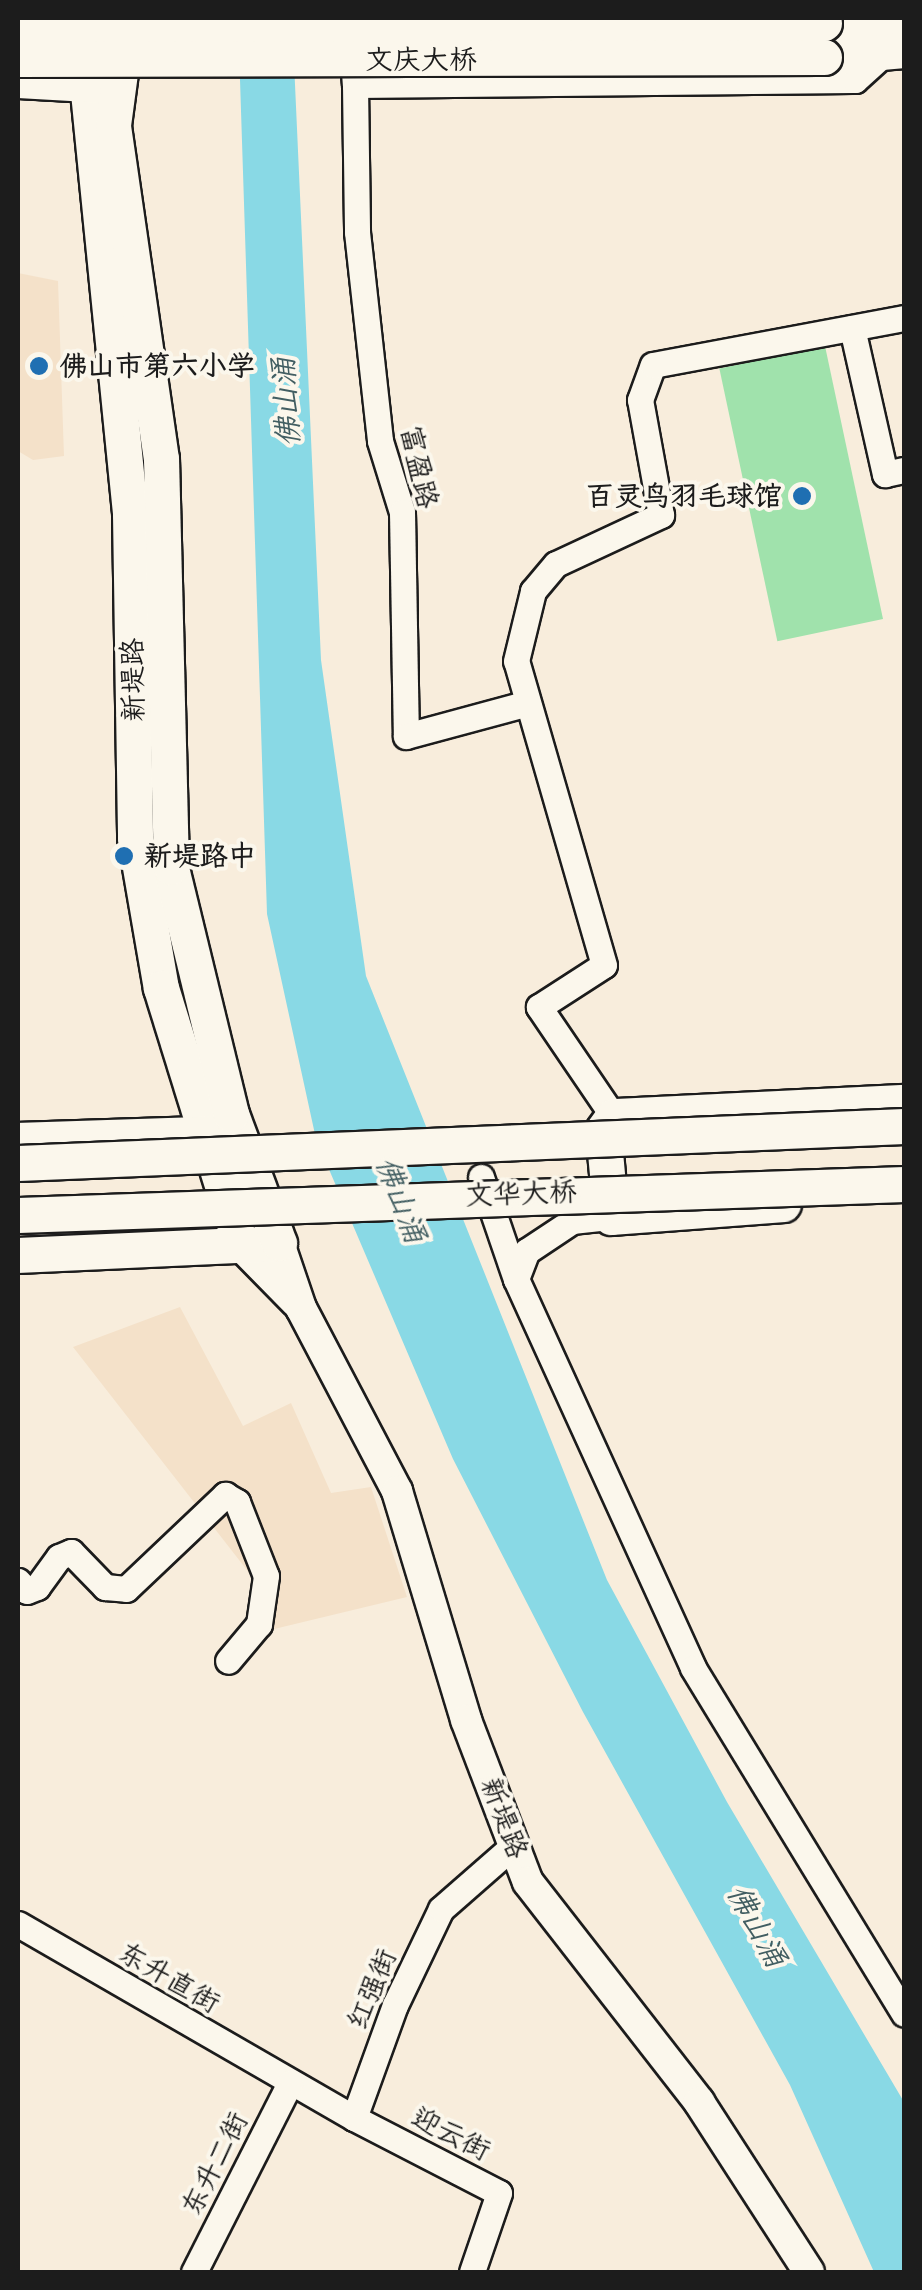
<!DOCTYPE html>
<html>
<head>
<meta charset="utf-8">
<style>
  body { margin:0 }
  #map { position:relative; width:922px; height:2290px; overflow:hidden; background:#f8eddc; font-family:"Comic Neue","LXGW WenKai TC",sans-serif }
  div>[style] { position:absolute }
  .built>* { inset:0; background:#f4e1c9 }
  .green>* { inset:0; background:#a0e2ac; transform-origin:0 0 }
  .water>* { inset:0; background:#89d9e5 }
  .roads { filter:drop-shadow(2px 0 #1c1c1c) drop-shadow(-2px 0 #1c1c1c) drop-shadow(0 2px #1c1c1c) drop-shadow(0 -2px #1c1c1c) }
  .minor>* { height:25px; margin:-12.5px; padding:0 12.5px; transform-origin:12.5px; border-radius:12.5px; background:#fbf7ec }
  .tertiary>* { height:30px; margin:-15px; padding:0 15px; transform-origin:15px; border-radius:15px; background:#fbf7ec }
  .secondary>* { height:35px; margin:-17.5px; padding:0 17.5px; transform-origin:17.5px; border-radius:17.5px; background:#fbf7ec }
  .bridges { filter:drop-shadow(2px 0 #1c1c1c) drop-shadow(-2px 0 #1c1c1c) drop-shadow(0 2px #1c1c1c) drop-shadow(0 -2px #1c1c1c) }
  .secondary-bridge>* { height:35px; margin:-17.5px; padding:0 17.5px; transform-origin:17.5px; border-radius:17.5px; background:#fbf7ec }
  .dots>* { width:28px; height:28px; translate:-50% -50%; box-sizing:border-box; border:5px solid #fbf7ec; border-radius:50% }
  span { translate:-50% -50%; white-space:nowrap; text-align:center; line-height:1.15; -webkit-text-stroke:8px #fbf7ec; paint-order:stroke }
  .street-label { font-size:28px; color:#1c1c1c }
  .poi-label { font-size:28px; color:#1c1c1c; font-weight:700 }
  .left { translate:0 -50%; text-align:left }
  .right { translate:-100% -50%; text-align:right }
  .water-label { font-size:30px; color:#425e62; font-style:italic }
  .frame { position:absolute; inset:0; border:20px solid #1c1c1c; pointer-events:none }
</style>
</head>
<body>
<div id="map">
  <div class="built">
    <i style="clip-path:polygon(18px 273px,58px 281px,64px 456px,33px 460px,18px 451px)"></i>
    <i style="clip-path:polygon(180px 1307px,243px 1426px,291px 1403px,331px 1493px,371px 1487px,407px 1597px,270px 1630px,250px 1574px,73px 1347px)"></i>
  </div>
  <div class="green">
    <i style="left:825px;top:346px;width:279px;height:108px;rotate:78deg"></i>
  </div>
  <div class="water">
    <i style="clip-path:polygon(238px 18px,292px 18px,321px 660px,366px 976px,607px 1580px,727px 1802px,904px 2102px,904px 2272px,874px 2272px,790px 2085px,583px 1712px,453px 1459px,316px 1139px,267px 914px)"></i>
  </div>
  <div class="roads">
    <div class="minor">
      <i style="left:354px;top:72px;width:13px;rotate:86deg"></i>
      <i style="left:355px;top:85px;width:500px;rotate:-0.57deg"></i>
      <i style="left:855px;top:80px;width:42px;rotate:-42.1deg"></i>
      <i style="left:355px;top:85px;width:147px;rotate:89.2deg"></i>
      <i style="left:357px;top:232px;width:210px;rotate:83.7deg"></i>
      <i style="left:380px;top:441px;width:74px;rotate:72.8deg"></i>
      <i style="left:402px;top:512px;width:224px;rotate:89deg"></i>
      <i style="left:406px;top:736px;width:126px;rotate:-15.1deg"></i>
      <i style="left:852px;top:328px;width:150px;rotate:77.3deg"></i>
      <i style="left:885px;top:474px;width:19px;rotate:-12deg"></i>
      <i style="left:613px;top:1116px;width:132px;rotate:-124.2deg"></i>
      <i style="left:539px;top:1007px;width:77px;rotate:-32.9deg"></i>
      <i style="left:604px;top:965px;width:316px;rotate:-106.1deg"></i>
      <i style="left:516px;top:661px;width:72px;rotate:-76.3deg"></i>
      <i style="left:533px;top:591px;width:35px;rotate:-50deg"></i>
      <i style="left:556px;top:564px;width:116px;rotate:-25deg"></i>
      <i style="left:661px;top:515px;width:117px;rotate:-100.3deg"></i>
      <i style="left:640px;top:400px;width:37px;rotate:-70deg"></i>
      <i style="left:653px;top:365px;width:255px;rotate:-10.6deg"></i>
      <i style="left:481px;top:1177px;width:108px;rotate:71.1deg"></i>
      <i style="left:516px;top:1279px;width:427px;rotate:65.5deg"></i>
      <i style="left:693px;top:1668px;width:405px;rotate:58.6deg"></i>
      <i style="left:516px;top:1279px;width:30px;rotate:-69deg"></i>
      <i style="left:527px;top:1251px;width:54px;rotate:-33.7deg"></i>
      <i style="left:572px;top:1221px;width:39px;rotate:-6deg"></i>
      <i style="left:18px;top:1581px;width:13px;rotate:48deg"></i>
      <i style="left:27px;top:1591px;width:11px;rotate:-22deg"></i>
      <i style="left:37px;top:1587px;width:37px;rotate:-54deg"></i>
      <i style="left:59px;top:1557px;width:13px;rotate:-23deg"></i>
      <i style="left:71px;top:1552px;width:49px;rotate:45.8deg"></i>
      <i style="left:105px;top:1587px;width:21px;rotate:5deg"></i>
      <i style="left:126px;top:1589px;width:137px;rotate:-43.5deg"></i>
      <i style="left:225px;top:1495px;width:14px;rotate:30deg"></i>
      <i style="left:237px;top:1502px;width:79px;rotate:68.6deg"></i>
      <i style="left:266px;top:1576px;width:49px;rotate:98.3deg"></i>
      <i style="left:259px;top:1624px;width:48px;rotate:130deg"></i>
      <i style="left:18px;top:1924px;width:388px;rotate:30deg"></i>
      <i style="left:354px;top:2118px;width:120px;rotate:-70.1deg"></i>
      <i style="left:395px;top:2005px;width:106px;rotate:-64.4deg"></i>
      <i style="left:441px;top:1909px;width:97px;rotate:-41.2deg"></i>
      <i style="left:354px;top:2118px;width:163px;rotate:27.3deg"></i>
      <i style="left:499px;top:2193px;width:83px;rotate:108.9deg"></i>
      <i style="left:194px;top:2272px;width:212px;rotate:-63.1deg"></i>
    </div>
    <div class="tertiary">
      <i style="left:279px;top:1243px;width:69px;rotate:71.3deg"></i>
      <i style="left:301px;top:1308px;width:207px;rotate:62.3deg"></i>
      <i style="left:397px;top:1491px;width:239px;rotate:73.2deg"></i>
      <i style="left:466px;top:1720px;width:173px;rotate:69.1deg"></i>
      <i style="left:528px;top:1882px;width:279px;rotate:52.1deg"></i>
      <i style="left:699px;top:2102px;width:202px;rotate:57.1deg"></i>
      <i style="left:242px;top:1247px;width:77px;rotate:45.5deg"></i>
    </div>
    <div class="secondary">
      <i style="left:824px;top:23px;width:80px;rotate:-3.6deg"></i>
      <i style="left:95px;top:30px;width:53px;rotate:98.7deg"></i>
      <i style="left:87px;top:82px;width:434px;rotate:84.3deg"></i>
      <i style="left:130px;top:514px;width:324px;rotate:89.1deg"></i>
      <i style="left:135px;top:838px;width:152px;rotate:80.2deg"></i>
      <i style="left:161px;top:988px;width:260px;rotate:72.8deg"></i>
      <i style="left:824px;top:57px;width:80px;rotate:-5deg"></i>
      <i style="left:18px;top:80px;width:88px;rotate:3.3deg"></i>
      <i style="left:18px;top:1140px;width:209px;rotate:-1.9deg"></i>
      <i style="left:783px;top:1204px;width:172px;rotate:175.7deg"></i>
      <i style="left:611px;top:1217px;width:87px;rotate:-95.3deg"></i>
      <i style="left:603px;top:1130px;width:17px;rotate:-54deg"></i>
      <i style="left:613px;top:1116px;width:291px;rotate:-2.8deg"></i>
      <i style="left:18px;top:1255px;width:261px;rotate:-2.6deg"></i>
      <i style="left:279px;top:1243px;width:138px;rotate:-110.4deg"></i>
      <i style="left:231px;top:1114px;width:254px;rotate:-103.7deg"></i>
      <i style="left:171px;top:867px;width:408px;rotate:-91.4deg"></i>
      <i style="left:161px;top:459px;width:337px;rotate:-98.2deg"></i>
      <i style="left:113px;top:125px;width:98px;rotate:-82.4deg"></i>
    </div>
  </div>
  <div class="bridges">
    <div class="secondary-bridge">
      <i style="left:18px;top:25px;width:806px;rotate:-0.14deg"></i>
      <i style="left:18px;top:59px;width:806px;rotate:-0.14deg"></i>
      <i style="left:18px;top:1163px;width:887px;rotate:-2.39deg"></i>
      <i style="left:18px;top:1215px;width:887px;rotate:-2deg"></i>
    </div>
  </div>
  <div class="dots">
    <i style="left:39px;top:366px;background:#1f6fb2"></i>
    <i style="left:802px;top:496px;background:#1f6fb2"></i>
    <i style="left:124px;top:856px;background:#1f6fb2"></i>
  </div>
  <div class="street-label">
    <span style="left:421px;top:60px">文庆大桥</span>
    <span style="left:419px;top:467px;rotate:77deg">富盈路</span>
    <span style="left:133px;top:680px;rotate:-91deg">新堤路</span>
    <span style="left:521px;top:1194px;rotate:-2deg">文华大桥</span>
    <span style="left:504px;top:1818px;rotate:69deg">新堤路</span>
    <span style="left:169px;top:1978px;rotate:30deg">东升直街</span>
    <span style="left:372px;top:1989px;rotate:-67deg">红强街</span>
    <span style="left:451px;top:2134px;rotate:27deg">迎云街</span>
    <span style="left:215px;top:2164px;rotate:-63deg">东升二街</span>
  </div>
  <div class="poi-label">
    <span class="left" style="left:59px;top:366px">佛山市第六小学</span>
    <span class="right" style="left:782px;top:496px">百灵鸟羽毛球馆</span>
    <span class="left" style="left:144px;top:856px">新堤路中</span>
  </div>
  <div class="water-label">
    <span style="left:287px;top:402px;rotate:-94deg">佛山涌</span>
    <span style="left:400px;top:1200px;rotate:69deg">佛山涌</span>
    <span style="left:756px;top:1926px;rotate:61deg">佛山涌</span>
  </div>
  <div class="frame"></div>
</div>
</body>
</html>
